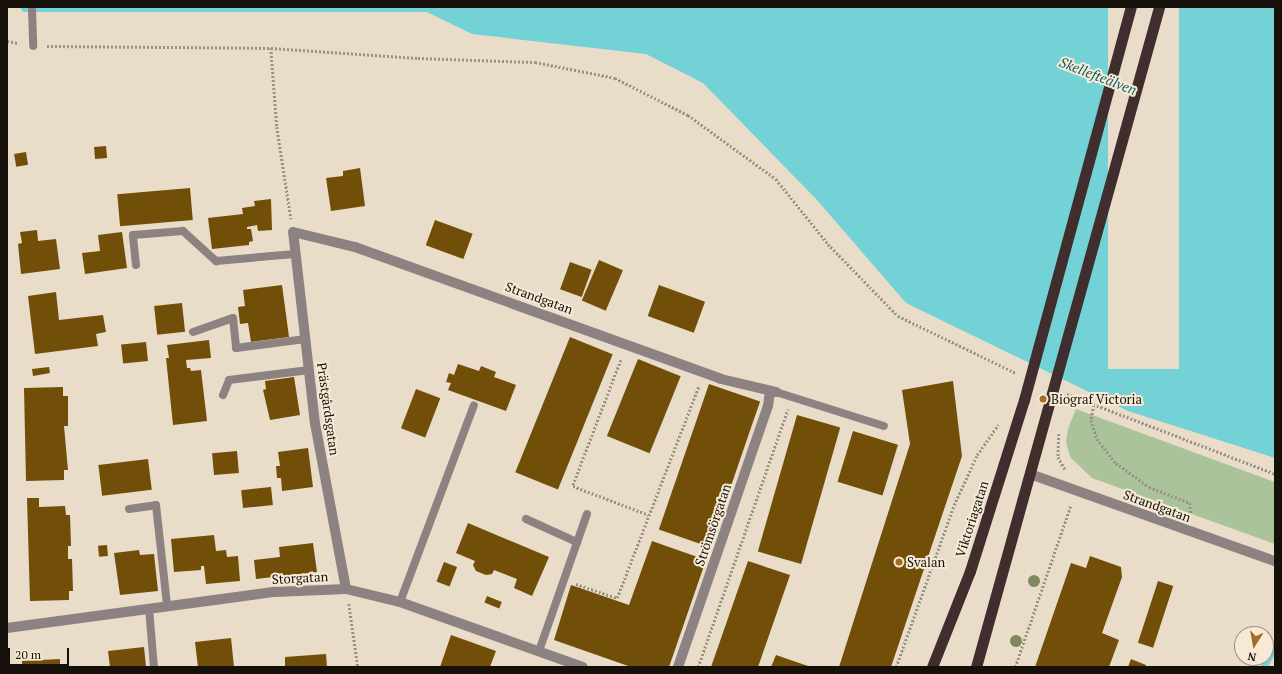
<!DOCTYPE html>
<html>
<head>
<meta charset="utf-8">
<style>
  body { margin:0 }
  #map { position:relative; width:1282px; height:674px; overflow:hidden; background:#e9dcc9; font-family:"PT Serif",serif }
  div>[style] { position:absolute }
  .green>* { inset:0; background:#aac39b }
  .water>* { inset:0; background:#72d2d5 }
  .pier>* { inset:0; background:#e9dcc9; transform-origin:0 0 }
  .stream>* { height:6px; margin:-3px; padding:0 3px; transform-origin:3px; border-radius:3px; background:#72d2d5 }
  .building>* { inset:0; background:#724f08; transform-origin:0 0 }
  .path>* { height:2.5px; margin-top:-1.25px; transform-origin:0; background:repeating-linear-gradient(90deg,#9b9183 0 2px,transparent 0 4px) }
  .service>* { height:8px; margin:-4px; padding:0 4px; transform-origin:4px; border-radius:4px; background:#8d8282 }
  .minor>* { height:10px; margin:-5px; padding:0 5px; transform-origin:5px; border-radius:5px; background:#8d8282 }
  .trunk>* { height:11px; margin:-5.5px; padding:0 5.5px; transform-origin:5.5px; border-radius:5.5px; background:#402d2d }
  .trees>* { width:12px; height:12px; margin:-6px; border-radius:50%; background:#7e8a5e }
  .dots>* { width:11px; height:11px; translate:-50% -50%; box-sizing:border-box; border:2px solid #f6ead6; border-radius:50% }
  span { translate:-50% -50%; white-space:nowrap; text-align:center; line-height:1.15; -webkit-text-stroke:4px #f6ead6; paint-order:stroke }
  .street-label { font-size:13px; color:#15110a }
  .poi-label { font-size:13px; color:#15110a }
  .left { translate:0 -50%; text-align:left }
  .water-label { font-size:14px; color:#116366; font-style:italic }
  .frame { position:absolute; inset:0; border:8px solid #15110a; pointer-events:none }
  .north { position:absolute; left:1234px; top:626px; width:40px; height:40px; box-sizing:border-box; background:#f6ead6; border:1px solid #9c9384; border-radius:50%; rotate:191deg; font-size:11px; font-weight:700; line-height:16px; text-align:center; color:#15110a }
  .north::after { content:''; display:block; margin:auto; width:14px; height:18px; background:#a26d27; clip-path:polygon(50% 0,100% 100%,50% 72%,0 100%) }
  .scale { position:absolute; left:8px; top:648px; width:61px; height:18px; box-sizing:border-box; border:2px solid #15110a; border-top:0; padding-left:5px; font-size:12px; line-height:14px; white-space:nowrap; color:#15110a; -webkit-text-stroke:3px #f6ead6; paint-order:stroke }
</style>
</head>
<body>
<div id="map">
  <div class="green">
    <i style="clip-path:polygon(1076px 409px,1275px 482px,1275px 544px,1092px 478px,1070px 457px,1066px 442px,1068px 429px)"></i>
  </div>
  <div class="water">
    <i style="clip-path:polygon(20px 7px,1275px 7px,1275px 458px,1128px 411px,906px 303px,817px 200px,703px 83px,646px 54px,472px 34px,427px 12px,23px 12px)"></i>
  </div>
  <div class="pier">
    <i style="left:1108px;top:7px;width:71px;height:362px"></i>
  </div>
  <div class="stream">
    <i style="left:1264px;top:667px;width:21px;rotate:-59deg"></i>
  </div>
  <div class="building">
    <i style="left:106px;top:146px;width:12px;height:12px;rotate:85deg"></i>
    <i style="left:26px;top:152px;width:13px;height:12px;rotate:81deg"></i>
    <i style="clip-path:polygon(360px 168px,365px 206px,331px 211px,326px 178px,343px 176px,343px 171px)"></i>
    <i style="left:190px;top:188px;width:32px;height:73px;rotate:85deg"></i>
    <i style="clip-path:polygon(271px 199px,272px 230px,258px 231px,257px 225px,247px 227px,247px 229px,251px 229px,253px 241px,249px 242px,249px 245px,212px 249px,208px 218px,243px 214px,242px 208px,255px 206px,254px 201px)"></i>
    <i style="left:435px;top:220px;width:40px;height:27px;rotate:20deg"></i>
    <i style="clip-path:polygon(37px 230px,38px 241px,56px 239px,60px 269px,21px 274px,18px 244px,22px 243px,20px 232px)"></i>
    <i style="clip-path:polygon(122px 232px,127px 268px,85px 274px,82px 253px,100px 251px,98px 235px)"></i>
    <i style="left:599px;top:260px;width:26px;height:44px;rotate:23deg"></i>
    <i style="left:570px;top:262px;width:23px;height:29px;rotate:20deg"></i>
    <i style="clip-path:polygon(282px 285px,289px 337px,251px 342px,248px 323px,240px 324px,238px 307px,245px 306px,243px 290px)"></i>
    <i style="left:659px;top:285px;width:49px;height:33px;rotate:20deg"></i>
    <i style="clip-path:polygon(56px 292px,59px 320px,103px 315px,106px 332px,96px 334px,98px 346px,35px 354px,28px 296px)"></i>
    <i style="left:182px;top:303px;width:29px;height:28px;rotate:84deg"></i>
    <i style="left:570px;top:337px;width:46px;height:146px;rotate:22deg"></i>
    <i style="clip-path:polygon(209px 340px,211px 358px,186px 360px,187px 368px,190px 368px,191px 371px,201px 370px,207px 421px,173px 425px,166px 358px,169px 358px,167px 345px)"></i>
    <i style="left:146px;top:342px;width:19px;height:25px;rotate:84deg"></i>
    <i style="left:638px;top:359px;width:46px;height:83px;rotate:22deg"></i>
    <i style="clip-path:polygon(458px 364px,479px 371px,481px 366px,496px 372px,494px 377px,516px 385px,506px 411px,448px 390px,451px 383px,446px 382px,449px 373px,454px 375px)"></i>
    <i style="clip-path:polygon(49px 367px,50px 373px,33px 376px,32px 369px)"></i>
    <i style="clip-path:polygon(294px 377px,300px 415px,270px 420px,263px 390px,266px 389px,265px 381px)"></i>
    <i style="clip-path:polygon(953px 381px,962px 456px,891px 667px,839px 667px,910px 444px,902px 390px)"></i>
    <i style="left:709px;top:384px;width:54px;height:154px;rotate:19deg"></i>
    <i style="clip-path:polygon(63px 387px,63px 396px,68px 396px,68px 426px,64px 426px,68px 470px,64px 470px,64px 480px,26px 481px,24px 388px)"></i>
    <i style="left:416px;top:389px;width:26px;height:42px;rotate:21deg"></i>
    <i style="left:797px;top:415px;width:45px;height:142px;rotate:16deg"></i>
    <i style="left:853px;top:431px;width:47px;height:53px;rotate:17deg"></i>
    <i style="clip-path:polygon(308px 448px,313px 487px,282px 491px,281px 478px,277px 478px,276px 466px,280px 466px,278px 452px)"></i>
    <i style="left:237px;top:451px;width:22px;height:25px;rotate:85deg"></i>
    <i style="left:148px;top:459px;width:31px;height:50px;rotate:83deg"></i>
    <i style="left:271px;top:487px;width:18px;height:30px;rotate:84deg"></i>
    <i style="clip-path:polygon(27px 498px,39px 498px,39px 507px,65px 506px,66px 515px,70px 515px,71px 546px,68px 546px,68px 559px,72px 559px,73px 591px,69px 591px,69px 600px,30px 601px)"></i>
    <i style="clip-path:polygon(468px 523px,549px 557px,532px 596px,514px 588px,517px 579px,494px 570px,492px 574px,486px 575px,476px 571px,473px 565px,475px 561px,456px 553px)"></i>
    <i style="clip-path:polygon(214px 535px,216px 551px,226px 550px,227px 557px,238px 556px,240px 581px,206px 584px,204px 566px,201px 566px,201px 570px,174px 572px,171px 539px)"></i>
    <i style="clip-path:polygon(652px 541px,706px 560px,669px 667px,631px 667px,554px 640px,571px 585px,629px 605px)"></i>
    <i style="clip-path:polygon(313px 543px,317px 572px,256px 579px,254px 560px,280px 557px,279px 547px)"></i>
    <i style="left:107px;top:545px;width:11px;height:9px;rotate:85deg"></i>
    <i style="clip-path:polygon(139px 550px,140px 555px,154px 554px,158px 591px,120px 595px,114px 553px)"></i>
    <i style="clip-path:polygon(1090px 556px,1121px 567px,1122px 577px,1102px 633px,1119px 640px,1109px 667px,1035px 667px,1071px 563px,1086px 568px)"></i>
    <i style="clip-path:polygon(748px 561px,790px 575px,758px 667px,711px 667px)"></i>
    <i style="left:444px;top:562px;width:14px;height:21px;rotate:21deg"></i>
    <i style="left:1158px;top:581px;width:16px;height:65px;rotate:18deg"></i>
    <i style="left:487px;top:596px;width:16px;height:7px;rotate:22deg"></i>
    <i style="clip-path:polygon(451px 635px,496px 651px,490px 667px,440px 667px)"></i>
    <i style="clip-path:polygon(231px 638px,234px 667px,198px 667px,195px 642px)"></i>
    <i style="clip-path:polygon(144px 647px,146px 667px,110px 667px,108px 651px)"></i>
    <i style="clip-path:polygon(326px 654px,327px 667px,285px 667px,285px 657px)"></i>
    <i style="clip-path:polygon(776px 655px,811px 667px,771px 667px)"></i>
    <i style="clip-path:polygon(60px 659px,60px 667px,22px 667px,22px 661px)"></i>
    <i style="clip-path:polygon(1131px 659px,1146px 665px,1146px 667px,1128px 667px)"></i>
  </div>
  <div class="path">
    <i style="left:7px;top:41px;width:11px;rotate:10deg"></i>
    <i style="left:47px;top:46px;width:224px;rotate:0.5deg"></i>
    <i style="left:271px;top:48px;width:147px;rotate:3.9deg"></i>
    <i style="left:418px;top:58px;width:117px;rotate:2deg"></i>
    <i style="left:535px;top:62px;width:82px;rotate:11.3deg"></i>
    <i style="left:615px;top:78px;width:82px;rotate:26.9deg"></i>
    <i style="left:688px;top:115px;width:109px;rotate:36deg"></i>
    <i style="left:776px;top:179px;width:83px;rotate:51.3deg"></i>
    <i style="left:828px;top:244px;width:100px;rotate:45.8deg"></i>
    <i style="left:898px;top:316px;width:131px;rotate:25.8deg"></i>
    <i style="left:271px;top:48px;width:79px;rotate:85.7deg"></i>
    <i style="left:277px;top:127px;width:93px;rotate:81.3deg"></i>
    <i style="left:621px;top:360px;width:135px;rotate:110.9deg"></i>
    <i style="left:573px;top:486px;width:81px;rotate:20.9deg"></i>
    <i style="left:1067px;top:394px;width:223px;rotate:21deg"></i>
    <i style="left:1094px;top:405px;width:15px;rotate:101deg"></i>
    <i style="left:1091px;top:420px;width:20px;rotate:72deg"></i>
    <i style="left:1097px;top:439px;width:31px;rotate:52deg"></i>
    <i style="left:1116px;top:463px;width:41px;rotate:36deg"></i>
    <i style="left:1149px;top:487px;width:44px;rotate:21.3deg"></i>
    <i style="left:1190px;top:503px;width:12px;rotate:85deg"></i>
    <i style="left:1059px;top:434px;width:23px;rotate:92deg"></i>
    <i style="left:1058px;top:457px;width:14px;rotate:60deg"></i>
    <i style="left:576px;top:584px;width:43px;rotate:18.9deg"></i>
    <i style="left:617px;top:598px;width:227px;rotate:-68.9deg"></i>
    <i style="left:349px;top:604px;width:64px;rotate:81.9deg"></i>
    <i style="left:698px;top:667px;width:273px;rotate:-70.8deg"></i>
    <i style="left:896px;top:667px;width:172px;rotate:-70.3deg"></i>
    <i style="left:954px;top:505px;width:55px;rotate:-65.3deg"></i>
    <i style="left:977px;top:455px;width:37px;rotate:-55deg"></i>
    <i style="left:1015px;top:667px;width:172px;rotate:-71deg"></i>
  </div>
  <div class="service">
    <i style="left:32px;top:10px;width:36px;rotate:88deg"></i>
    <i style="left:136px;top:265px;width:30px;rotate:-96deg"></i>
    <i style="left:133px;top:235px;width:50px;rotate:-4.6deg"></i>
    <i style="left:183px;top:231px;width:45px;rotate:42.3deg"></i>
    <i style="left:216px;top:261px;width:79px;rotate:-5.1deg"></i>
    <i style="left:193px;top:332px;width:42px;rotate:-19.3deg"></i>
    <i style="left:233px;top:318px;width:30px;rotate:84deg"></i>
    <i style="left:236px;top:348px;width:70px;rotate:-7.4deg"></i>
    <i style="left:776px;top:392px;width:113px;rotate:17.5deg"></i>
    <i style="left:223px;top:395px;width:16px;rotate:-68deg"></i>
    <i style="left:229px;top:380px;width:81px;rotate:-7.1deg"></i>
    <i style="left:129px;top:509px;width:27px;rotate:-8deg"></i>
    <i style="left:156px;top:505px;width:101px;rotate:83.7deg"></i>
    <i style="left:526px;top:519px;width:56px;rotate:24.3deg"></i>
    <i style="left:400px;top:602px;width:210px;rotate:-69.4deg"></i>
    <i style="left:149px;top:608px;width:59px;rotate:85.2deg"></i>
    <i style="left:539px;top:651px;width:145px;rotate:-70.7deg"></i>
  </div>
  <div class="minor">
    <i style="left:1030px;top:474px;width:260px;rotate:19.6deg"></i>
    <i style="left:346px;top:589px;width:168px;rotate:-100.6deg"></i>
    <i style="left:315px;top:424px;width:193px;rotate:-96.5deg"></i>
    <i style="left:293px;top:232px;width:64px;rotate:13.6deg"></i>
    <i style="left:355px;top:247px;width:389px;rotate:19.8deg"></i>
    <i style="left:721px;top:379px;width:57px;rotate:13.3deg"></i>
    <i style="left:7px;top:628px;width:270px;rotate:-7.7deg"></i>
    <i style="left:275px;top:592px;width:71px;rotate:-2.4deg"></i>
    <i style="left:346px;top:589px;width:56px;rotate:13.5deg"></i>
    <i style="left:400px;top:602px;width:194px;rotate:19.6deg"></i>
    <i style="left:678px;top:667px;width:276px;rotate:-71deg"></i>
    <i style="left:768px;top:406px;width:15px;rotate:-82deg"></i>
  </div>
  <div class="trunk">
    <i style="left:932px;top:667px;width:103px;rotate:-68.4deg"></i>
    <i style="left:970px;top:571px;width:179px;rotate:-72.5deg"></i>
    <i style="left:1024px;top:400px;width:407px;rotate:-74.8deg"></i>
    <i style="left:976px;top:667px;width:685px;rotate:-74.5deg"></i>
  </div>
  <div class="trees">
    <i style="left:1034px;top:581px"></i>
    <i style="left:1016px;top:641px"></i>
  </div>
  <div class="dots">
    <i style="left:1043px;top:399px;background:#a26d27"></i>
    <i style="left:899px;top:562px;background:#a26d27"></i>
  </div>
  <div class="street-label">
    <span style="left:539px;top:298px;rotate:20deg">Strandgatan</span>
    <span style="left:328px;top:409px;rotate:82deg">Prästgårdsgatan</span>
    <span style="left:1157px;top:506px;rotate:20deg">Strandgatan</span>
    <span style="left:972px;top:519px;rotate:-72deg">Viktoriagatan</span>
    <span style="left:713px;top:525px;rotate:-71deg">Strömsörgatan</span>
    <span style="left:300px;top:578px;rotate:-3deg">Storgatan</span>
  </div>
  <div class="poi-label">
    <span class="left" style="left:1051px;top:399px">Biograf Victoria</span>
    <span class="left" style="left:907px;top:562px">Svalan</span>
  </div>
  <div class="water-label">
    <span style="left:1098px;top:76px;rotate:21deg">Skellefteälven</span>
  </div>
  <div class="frame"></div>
  <div class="north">N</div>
  <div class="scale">20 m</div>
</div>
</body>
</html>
